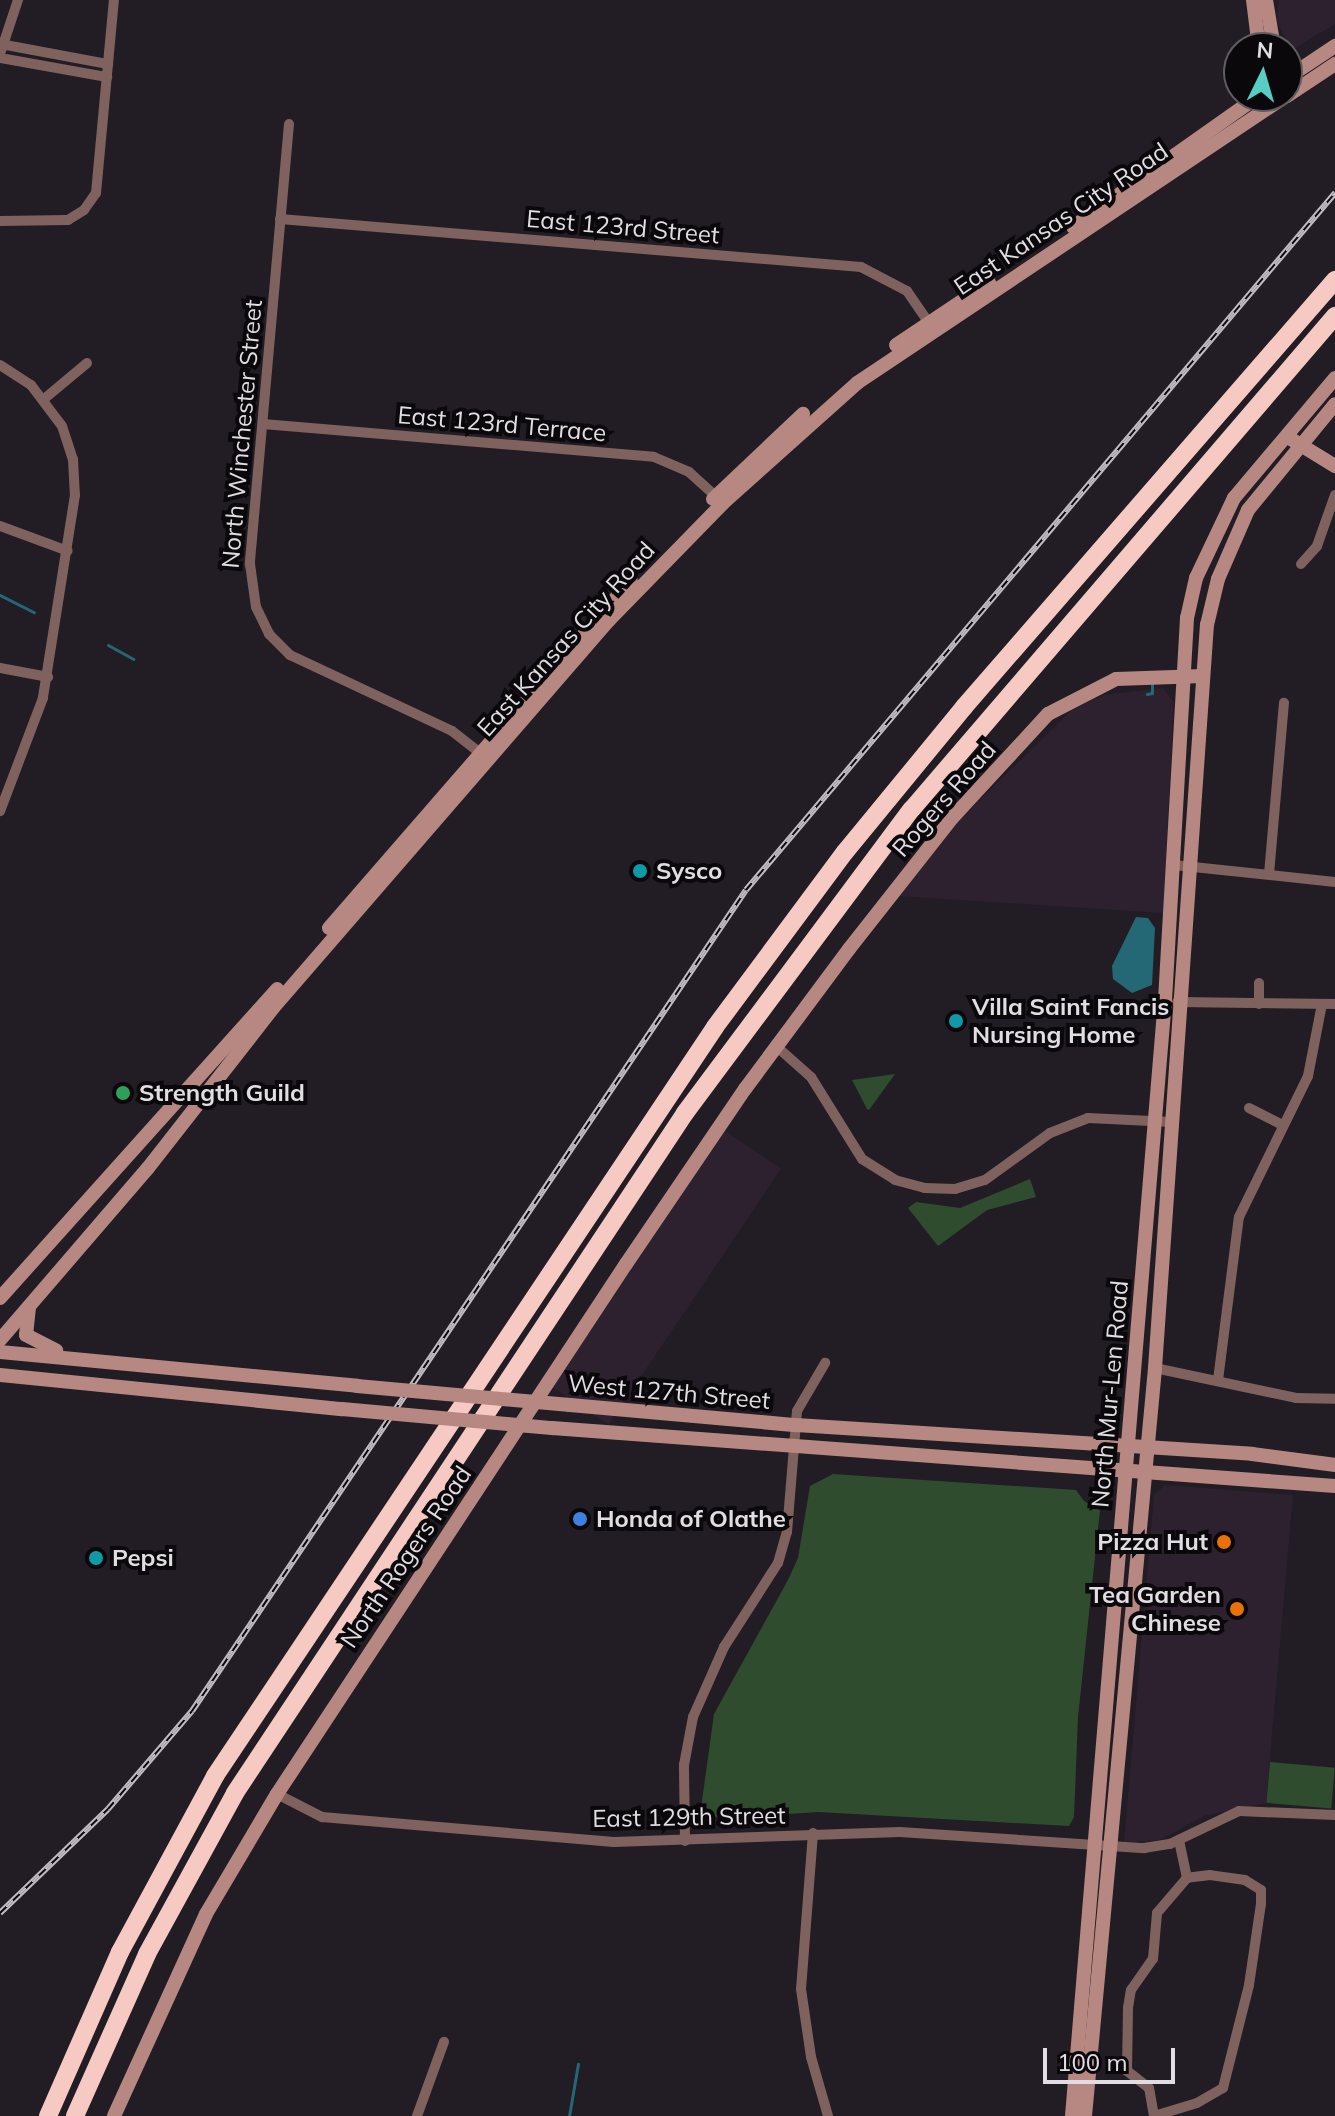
<!DOCTYPE html>
<html>
<head>
<meta charset="utf-8">
<style>
  body { margin:0 }
  #map { position:relative; width:1335px; height:2116px; overflow:hidden; background:#221c25; font-family:Mulish,sans-serif }
  div>[style] { position:absolute }
  .commercial>* { inset:0; background:#2d212f; transform-origin:0 0 }
  .green>* { inset:0; background:#304c2f; transform-origin:0 0 }
  .water>* { inset:0; background:#246875 }
  .stream>* { height:3px; margin:-1.5px; padding:0 1.5px; transform-origin:1.5px; border-radius:1.5px; background:#246875 }
  .street>* { height:10px; margin:-5px; padding:0 5px; transform-origin:5px; border-radius:5px; background:#7f625e }
  .secondary>* { height:14px; margin:-7px; padding:0 7px; transform-origin:7px; border-radius:7px; background:#b78882 }
  .highway>* { height:18px; margin:-9px; padding:0 9px; transform-origin:9px; border-radius:9px; background:#f6c9c3 }
  .rail>* { height:6px; margin-top:-3px; transform-origin:0; background:repeating-linear-gradient(90deg,#0a080b 0 9px,#c0bcc2 0 18px); box-sizing:border-box; border-block:2px solid #c0bcc2 }
  .secondary-bridge>* { height:14px; margin:-7px; padding:0 7px; transform-origin:7px; border-radius:7px; background:#b78882 }
  .dots>* { width:22px; height:22px; translate:-50% -50%; box-sizing:border-box; border:4px solid #0a080b; border-radius:50% }
  span { translate:-50% -50%; white-space:nowrap; text-align:center; line-height:1.15; -webkit-text-stroke:8px #0a080b; paint-order:stroke }
  .street-label { font-size:24px; color:#e1dde3 }
  .poi-label { font-size:24px; color:#e1dde3; font-weight:700 }
  .left { translate:0 -50%; text-align:left }
  .right { translate:-100% -50%; text-align:right }
  .north { position:absolute; left:1223px; top:32px; width:80px; height:80px; box-sizing:border-box; background:#0a080b; border:2px solid #605d61; border-radius:50%; rotate:5deg; font-size:22px; font-weight:700; line-height:32px; text-align:center; color:#e1dde3 }
  .north::after { content:''; display:block; margin:auto; width:28px; height:36px; background:#56cec3; clip-path:polygon(50% 0,100% 100%,50% 72%,0 100%) }
  .scale { position:absolute; left:1043px; top:2048px; width:132px; height:36px; box-sizing:border-box; border:4px solid #e1dde3; border-top:0; padding-left:10px; font-size:24px; line-height:28px; white-space:nowrap; color:#e1dde3; -webkit-text-stroke:6px #0a080b; paint-order:stroke }
</style>
</head>
<body>
<div id="map">
  <div class="commercial">
    <i style="clip-path:polygon(1279px 0,1335px 0,1335px 24px,1292px 50px,1277px 22px)"></i>
    <i style="clip-path:polygon(1163px 688px,1174px 702px,1163px 913px,898px 896px,958px 821px,1072px 710px,1103px 695px)"></i>
    <i style="left:724px;top:1130px;width:69px;height:309px;rotate:34deg"></i>
    <i style="clip-path:polygon(1165px 1485px,1293px 1495px,1266px 1803px,1204px 1816px,1160px 1840px,1124px 1843px,1154px 1495px)"></i>
  </div>
  <div class="green">
    <i style="clip-path:polygon(895px 1074px,869px 1110px,867px 1109px,852px 1080px)"></i>
    <i style="clip-path:polygon(1030px 1179px,1036px 1197px,987px 1210px,938px 1246px,908px 1208px,916px 1202px,960px 1208px)"></i>
    <i style="clip-path:polygon(833px 1474px,1076px 1490px,1084px 1501px,1100px 1510px,1078px 1717px,1074px 1817px,1069px 1826px,818px 1812px,728px 1818px,711px 1816px,701px 1808px,714px 1714px,788px 1580px,798px 1558px,810px 1486px)"></i>
    <i style="left:1270px;top:1762px;width:65px;height:41px;rotate:5deg"></i>
  </div>
  <div class="water">
    <i style="clip-path:polygon(1136px 917px,1148px 918px,1155px 928px,1152px 985px,1132px 993px,1113px 979px,1112px 966px)"></i>
  </div>
  <div class="stream">
    <i style="left:0;top:595px;width:38px;rotate:27deg"></i>
    <i style="left:108px;top:645px;width:29px;rotate:29deg"></i>
    <i style="left:1147px;top:694px;width:5px;rotate:-11deg"></i>
    <i style="left:1152px;top:693px;width:9px;rotate:-90deg"></i>
    <i style="left:569px;top:2116px;width:53px;rotate:-80.2deg"></i>
  </div>
  <div class="street">
    <i style="left:0;top:44px;width:110px;rotate:10.5deg"></i>
    <i style="left:1px;top:51px;width:54px;rotate:-71.6deg"></i>
    <i style="left:0;top:58px;width:109px;rotate:10.1deg"></i>
    <i style="left:289px;top:124px;width:442px;rotate:95.1deg"></i>
    <i style="left:250px;top:564px;width:43px;rotate:82.1deg"></i>
    <i style="left:256px;top:607px;width:30px;rotate:64deg"></i>
    <i style="left:269px;top:634px;width:30px;rotate:45deg"></i>
    <i style="left:290px;top:655px;width:179px;rotate:25.1deg"></i>
    <i style="left:452px;top:731px;width:41px;rotate:38deg"></i>
    <i style="left:280px;top:219px;width:583px;rotate:4.72deg"></i>
    <i style="left:861px;top:267px;width:52px;rotate:27.6deg"></i>
    <i style="left:907px;top:291px;width:42px;rotate:55.6deg"></i>
    <i style="left:0;top:221px;width:68px;rotate:-0.8deg"></i>
    <i style="left:68px;top:220px;width:19px;rotate:-32deg"></i>
    <i style="left:84px;top:210px;width:21px;rotate:-55deg"></i>
    <i style="left:96px;top:193px;width:194px;rotate:-84.7deg"></i>
    <i style="left:0;top:365px;width:37px;rotate:33deg"></i>
    <i style="left:31px;top:385px;width:51px;rotate:52.9deg"></i>
    <i style="left:62px;top:426px;width:35px;rotate:72deg"></i>
    <i style="left:73px;top:459px;width:36px;rotate:87deg"></i>
    <i style="left:75px;top:495px;width:206px;rotate:99deg"></i>
    <i style="left:43px;top:698px;width:121px;rotate:110.8deg"></i>
    <i style="left:44px;top:399px;width:56px;rotate:-39.9deg"></i>
    <i style="left:263px;top:424px;width:392px;rotate:4.8deg"></i>
    <i style="left:654px;top:457px;width:38px;rotate:23deg"></i>
    <i style="left:689px;top:472px;width:43px;rotate:42.2deg"></i>
    <i style="left:0;top:526px;width:72px;rotate:20.2deg"></i>
    <i style="left:1301px;top:564px;width:24px;rotate:-48deg"></i>
    <i style="left:1317px;top:546px;width:54px;rotate:-70.6deg"></i>
    <i style="left:0;top:668px;width:49px;rotate:10.6deg"></i>
    <i style="left:1174px;top:865px;width:162px;rotate:6deg"></i>
    <i style="left:1269px;top:874px;width:172px;rotate:-85deg"></i>
    <i style="left:1177px;top:1002px;width:158px;rotate:0.7deg"></i>
    <i style="left:1259px;top:1004px;width:21px;rotate:-90deg"></i>
    <i style="left:776px;top:1046px;width:47px;rotate:41.5deg"></i>
    <i style="left:811px;top:1077px;width:97px;rotate:58.1deg"></i>
    <i style="left:862px;top:1159px;width:39px;rotate:32deg"></i>
    <i style="left:895px;top:1180px;width:31px;rotate:15deg"></i>
    <i style="left:925px;top:1188px;width:30px;rotate:2deg"></i>
    <i style="left:955px;top:1189px;width:31px;rotate:-17deg"></i>
    <i style="left:985px;top:1180px;width:80px;rotate:-35.9deg"></i>
    <i style="left:1050px;top:1133px;width:41px;rotate:-21.5deg"></i>
    <i style="left:1088px;top:1118px;width:84px;rotate:2.7deg"></i>
    <i style="left:1249px;top:1108px;width:37px;rotate:27deg"></i>
    <i style="left:1155px;top:1368px;width:144px;rotate:12deg"></i>
    <i style="left:1296px;top:1398px;width:39px;rotate:1deg"></i>
    <i style="left:1218px;top:1380px;width:164px;rotate:-82.7deg"></i>
    <i style="left:1239px;top:1217px;width:157px;rotate:-63.9deg"></i>
    <i style="left:1308px;top:1076px;width:73px;rotate:-79deg"></i>
    <i style="left:277px;top:1794px;width:51px;rotate:27.1deg"></i>
    <i style="left:322px;top:1817px;width:293px;rotate:4.9deg"></i>
    <i style="left:614px;top:1842px;width:286px;rotate:-2deg"></i>
    <i style="left:900px;top:1832px;width:245px;rotate:3.8deg"></i>
    <i style="left:1144px;top:1848px;width:26px;rotate:-9deg"></i>
    <i style="left:1170px;top:1844px;width:76px;rotate:-25.6deg"></i>
    <i style="left:1239px;top:1811px;width:96px;rotate:2.4deg"></i>
    <i style="left:813px;top:1833px;width:156px;rotate:94.4deg"></i>
    <i style="left:801px;top:1989px;width:69px;rotate:81.6deg"></i>
    <i style="left:811px;top:2057px;width:61px;rotate:73.9deg"></i>
    <i style="left:685px;top:1841px;width:76px;rotate:-90.8deg"></i>
    <i style="left:684px;top:1765px;width:49px;rotate:-79.4deg"></i>
    <i style="left:693px;top:1717px;width:77px;rotate:-66.1deg"></i>
    <i style="left:724px;top:1647px;width:100px;rotate:-57.3deg"></i>
    <i style="left:778px;top:1563px;width:32px;rotate:-74deg"></i>
    <i style="left:787px;top:1532px;width:121px;rotate:-85.3deg"></i>
    <i style="left:797px;top:1411px;width:56px;rotate:-59.7deg"></i>
    <i style="left:417px;top:2116px;width:79px;rotate:-70deg"></i>
    <i style="left:1154px;top:2116px;width:45px;rotate:-16.8deg"></i>
    <i style="left:1197px;top:2103px;width:30px;rotate:-30deg"></i>
    <i style="left:1223px;top:2088px;width:106px;rotate:-75.8deg"></i>
    <i style="left:1249px;top:1985px;width:82px;rotate:-81.6deg"></i>
    <i style="left:1261px;top:1904px;width:14px;rotate:-90deg"></i>
    <i style="left:1261px;top:1890px;width:19px;rotate:-148deg"></i>
    <i style="left:1245px;top:1880px;width:35px;rotate:-172deg"></i>
    <i style="left:1210px;top:1875px;width:23px;rotate:173deg"></i>
    <i style="left:1154px;top:2116px;width:28px;rotate:-100deg"></i>
    <i style="left:1149px;top:2088px;width:28px;rotate:-142deg"></i>
    <i style="left:1127px;top:2071px;width:63px;rotate:-89.1deg"></i>
    <i style="left:1128px;top:2008px;width:18px;rotate:-81deg"></i>
    <i style="left:1131px;top:1990px;width:38px;rotate:-55deg"></i>
    <i style="left:1153px;top:1959px;width:46px;rotate:-85deg"></i>
    <i style="left:1157px;top:1913px;width:46px;rotate:-49.4deg"></i>
    <i style="left:1187px;top:1878px;width:39px;rotate:-102deg"></i>
  </div>
  <div class="secondary">
    <i style="left:1253px;top:0;width:48px;rotate:82.9deg"></i>
    <i style="left:1266px;top:0;width:49px;rotate:80.5deg"></i>
    <i style="left:1287px;top:78px;width:58px;rotate:-33.7deg"></i>
    <i style="left:1287px;top:96px;width:58px;rotate:-33.7deg"></i>
    <i style="left:1073px;top:227px;width:228px;rotate:-35.2deg"></i>
    <i style="left:896px;top:345px;width:112px;rotate:-33.7deg"></i>
    <i style="left:1291px;top:439px;width:52px;rotate:31.5deg"></i>
    <i style="left:713px;top:499px;width:124px;rotate:-43.4deg"></i>
    <i style="left:329px;top:928px;width:460px;rotate:-49deg"></i>
    <i style="left:0;top:1298px;width:415px;rotate:-48.1deg"></i>
    <i style="left:29px;top:1307px;width:28px;rotate:96deg"></i>
    <i style="left:26px;top:1335px;width:34px;rotate:27deg"></i>
    <i style="left:0;top:1340px;width:227px;rotate:-49.3deg"></i>
    <i style="left:148px;top:1168px;width:203px;rotate:-52deg"></i>
    <i style="left:273px;top:1008px;width:513px;rotate:-49.11deg"></i>
    <i style="left:609px;top:620px;width:163px;rotate:-45.7deg"></i>
    <i style="left:723px;top:503px;width:180px;rotate:-41.8deg"></i>
    <i style="left:857px;top:383px;width:516px;rotate:-33.78deg"></i>
    <i style="left:0;top:1352px;width:359px;rotate:5.4deg"></i>
    <i style="left:0;top:1375px;width:344px;rotate:5.7deg"></i>
    <i style="left:570px;top:1405px;width:227px;rotate:5.1deg"></i>
    <i style="left:796px;top:1425px;width:457px;rotate:3.6deg"></i>
    <i style="left:1252px;top:1454px;width:84px;rotate:7.5deg"></i>
    <i style="left:552px;top:1428px;width:785px;rotate:4.24deg"></i>
    <i style="left:114px;top:2116px;width:222px;rotate:-65.5deg"></i>
    <i style="left:206px;top:1914px;width:139px;rotate:-59.4deg"></i>
    <i style="left:277px;top:1794px;width:635px;rotate:-56.64deg"></i>
    <i style="left:626px;top:1264px;width:212px;rotate:-55.8deg"></i>
    <i style="left:745px;top:1089px;width:174px;rotate:-53.4deg"></i>
    <i style="left:849px;top:949px;width:168px;rotate:-51.8deg"></i>
    <i style="left:953px;top:817px;width:140px;rotate:-47.3deg"></i>
    <i style="left:1048px;top:714px;width:76px;rotate:-27.2deg"></i>
    <i style="left:1116px;top:679px;width:87px;rotate:-2deg"></i>
    <i style="left:1072px;top:2116px;width:1120px;rotate:-85.24deg"></i>
    <i style="left:1165px;top:1000px;width:383px;rotate:-86.7deg"></i>
    <i style="left:1187px;top:618px;width:41px;rotate:-77.3deg"></i>
    <i style="left:1196px;top:578px;width:89px;rotate:-64.6deg"></i>
    <i style="left:1234px;top:498px;width:157px;rotate:-49.9deg"></i>
    <i style="left:1085px;top:2116px;width:751px;rotate:-84.65deg"></i>
    <i style="left:1155px;top:1368px;width:745px;rotate:-86deg"></i>
    <i style="left:1207px;top:625px;width:47px;rotate:-76.6deg"></i>
    <i style="left:1218px;top:579px;width:75px;rotate:-66.5deg"></i>
    <i style="left:1248px;top:510px;width:137px;rotate:-50.6deg"></i>
  </div>
  <div class="highway">
    <i style="left:48px;top:2116px;width:179px;rotate:-66.3deg"></i>
    <i style="left:120px;top:1952px;width:200px;rotate:-61.6deg"></i>
    <i style="left:215px;top:1776px;width:901px;rotate:-56.27deg"></i>
    <i style="left:715px;top:1027px;width:218px;rotate:-53.4deg"></i>
    <i style="left:845px;top:852px;width:188px;rotate:-50.6deg"></i>
    <i style="left:964px;top:707px;width:566px;rotate:-49.01deg"></i>
    <i style="left:75px;top:2116px;width:177px;rotate:-66deg"></i>
    <i style="left:147px;top:1954px;width:183px;rotate:-61.3deg"></i>
    <i style="left:235px;top:1793px;width:815px;rotate:-56.5deg"></i>
    <i style="left:685px;top:1113px;width:379px;rotate:-53.3deg"></i>
    <i style="left:912px;top:809px;width:650px;rotate:-49.37deg"></i>
  </div>
  <div class="rail">
    <i style="left:0;top:1913px;width:150px;rotate:-43.9deg"></i>
    <i style="left:108px;top:1809px;width:129px;rotate:-49.4deg"></i>
    <i style="left:192px;top:1711px;width:990px;rotate:-55.99deg"></i>
    <i style="left:746px;top:890px;width:913px;rotate:-49.8deg"></i>
  </div>
  <div class="secondary-bridge">
    <i style="left:357px;top:1386px;width:214px;rotate:5.1deg"></i>
    <i style="left:342px;top:1409px;width:211px;rotate:5.2deg"></i>
  </div>
  <div class="dots">
    <i style="left:640px;top:871px;background:#0f9aa8"></i>
    <i style="left:956px;top:1021px;background:#0f9aa8"></i>
    <i style="left:123px;top:1093px;background:#2e9e5b"></i>
    <i style="left:580px;top:1519px;background:#3f7fe0"></i>
    <i style="left:1224px;top:1542px;background:#e8710a"></i>
    <i style="left:96px;top:1558px;background:#0f9aa8"></i>
    <i style="left:1237px;top:1609px;background:#e8710a"></i>
  </div>
  <div class="street-label">
    <span style="left:1061px;top:219px;rotate:-34deg">East Kansas City Road</span>
    <span style="left:623px;top:227px;rotate:5deg">East 123rd Street</span>
    <span style="left:502px;top:424px;rotate:5deg">East 123rd Terrace</span>
    <span style="left:242px;top:434px;rotate:-85deg">North Winchester Street</span>
    <span style="left:566px;top:639px;rotate:-48deg">East Kansas City Road</span>
    <span style="left:944px;top:799px;rotate:-49deg">Rogers Road</span>
    <span style="left:669px;top:1392px;rotate:5deg">West 127th Street</span>
    <span style="left:1110px;top:1394px;rotate:-85deg">North Mur-Len Road</span>
    <span style="left:406px;top:1557px;rotate:-56deg">North Rogers Road</span>
    <span style="left:689px;top:1817px;rotate:-1deg">East 129th Street</span>
  </div>
  <div class="poi-label">
    <span class="left" style="left:656px;top:871px">Sysco</span>
    <span class="left" style="left:972px;top:1021px">Villa Saint Fancis<br>Nursing Home</span>
    <span class="left" style="left:139px;top:1093px">Strength Guild</span>
    <span class="left" style="left:596px;top:1519px">Honda of Olathe</span>
    <span class="right" style="left:1208px;top:1542px">Pizza Hut</span>
    <span class="left" style="left:112px;top:1558px">Pepsi</span>
    <span class="right" style="left:1221px;top:1609px">Tea Garden<br>Chinese</span>
  </div>
  <div class="north">N</div>
  <div class="scale">100 m</div>
</div>
</body>
</html>
